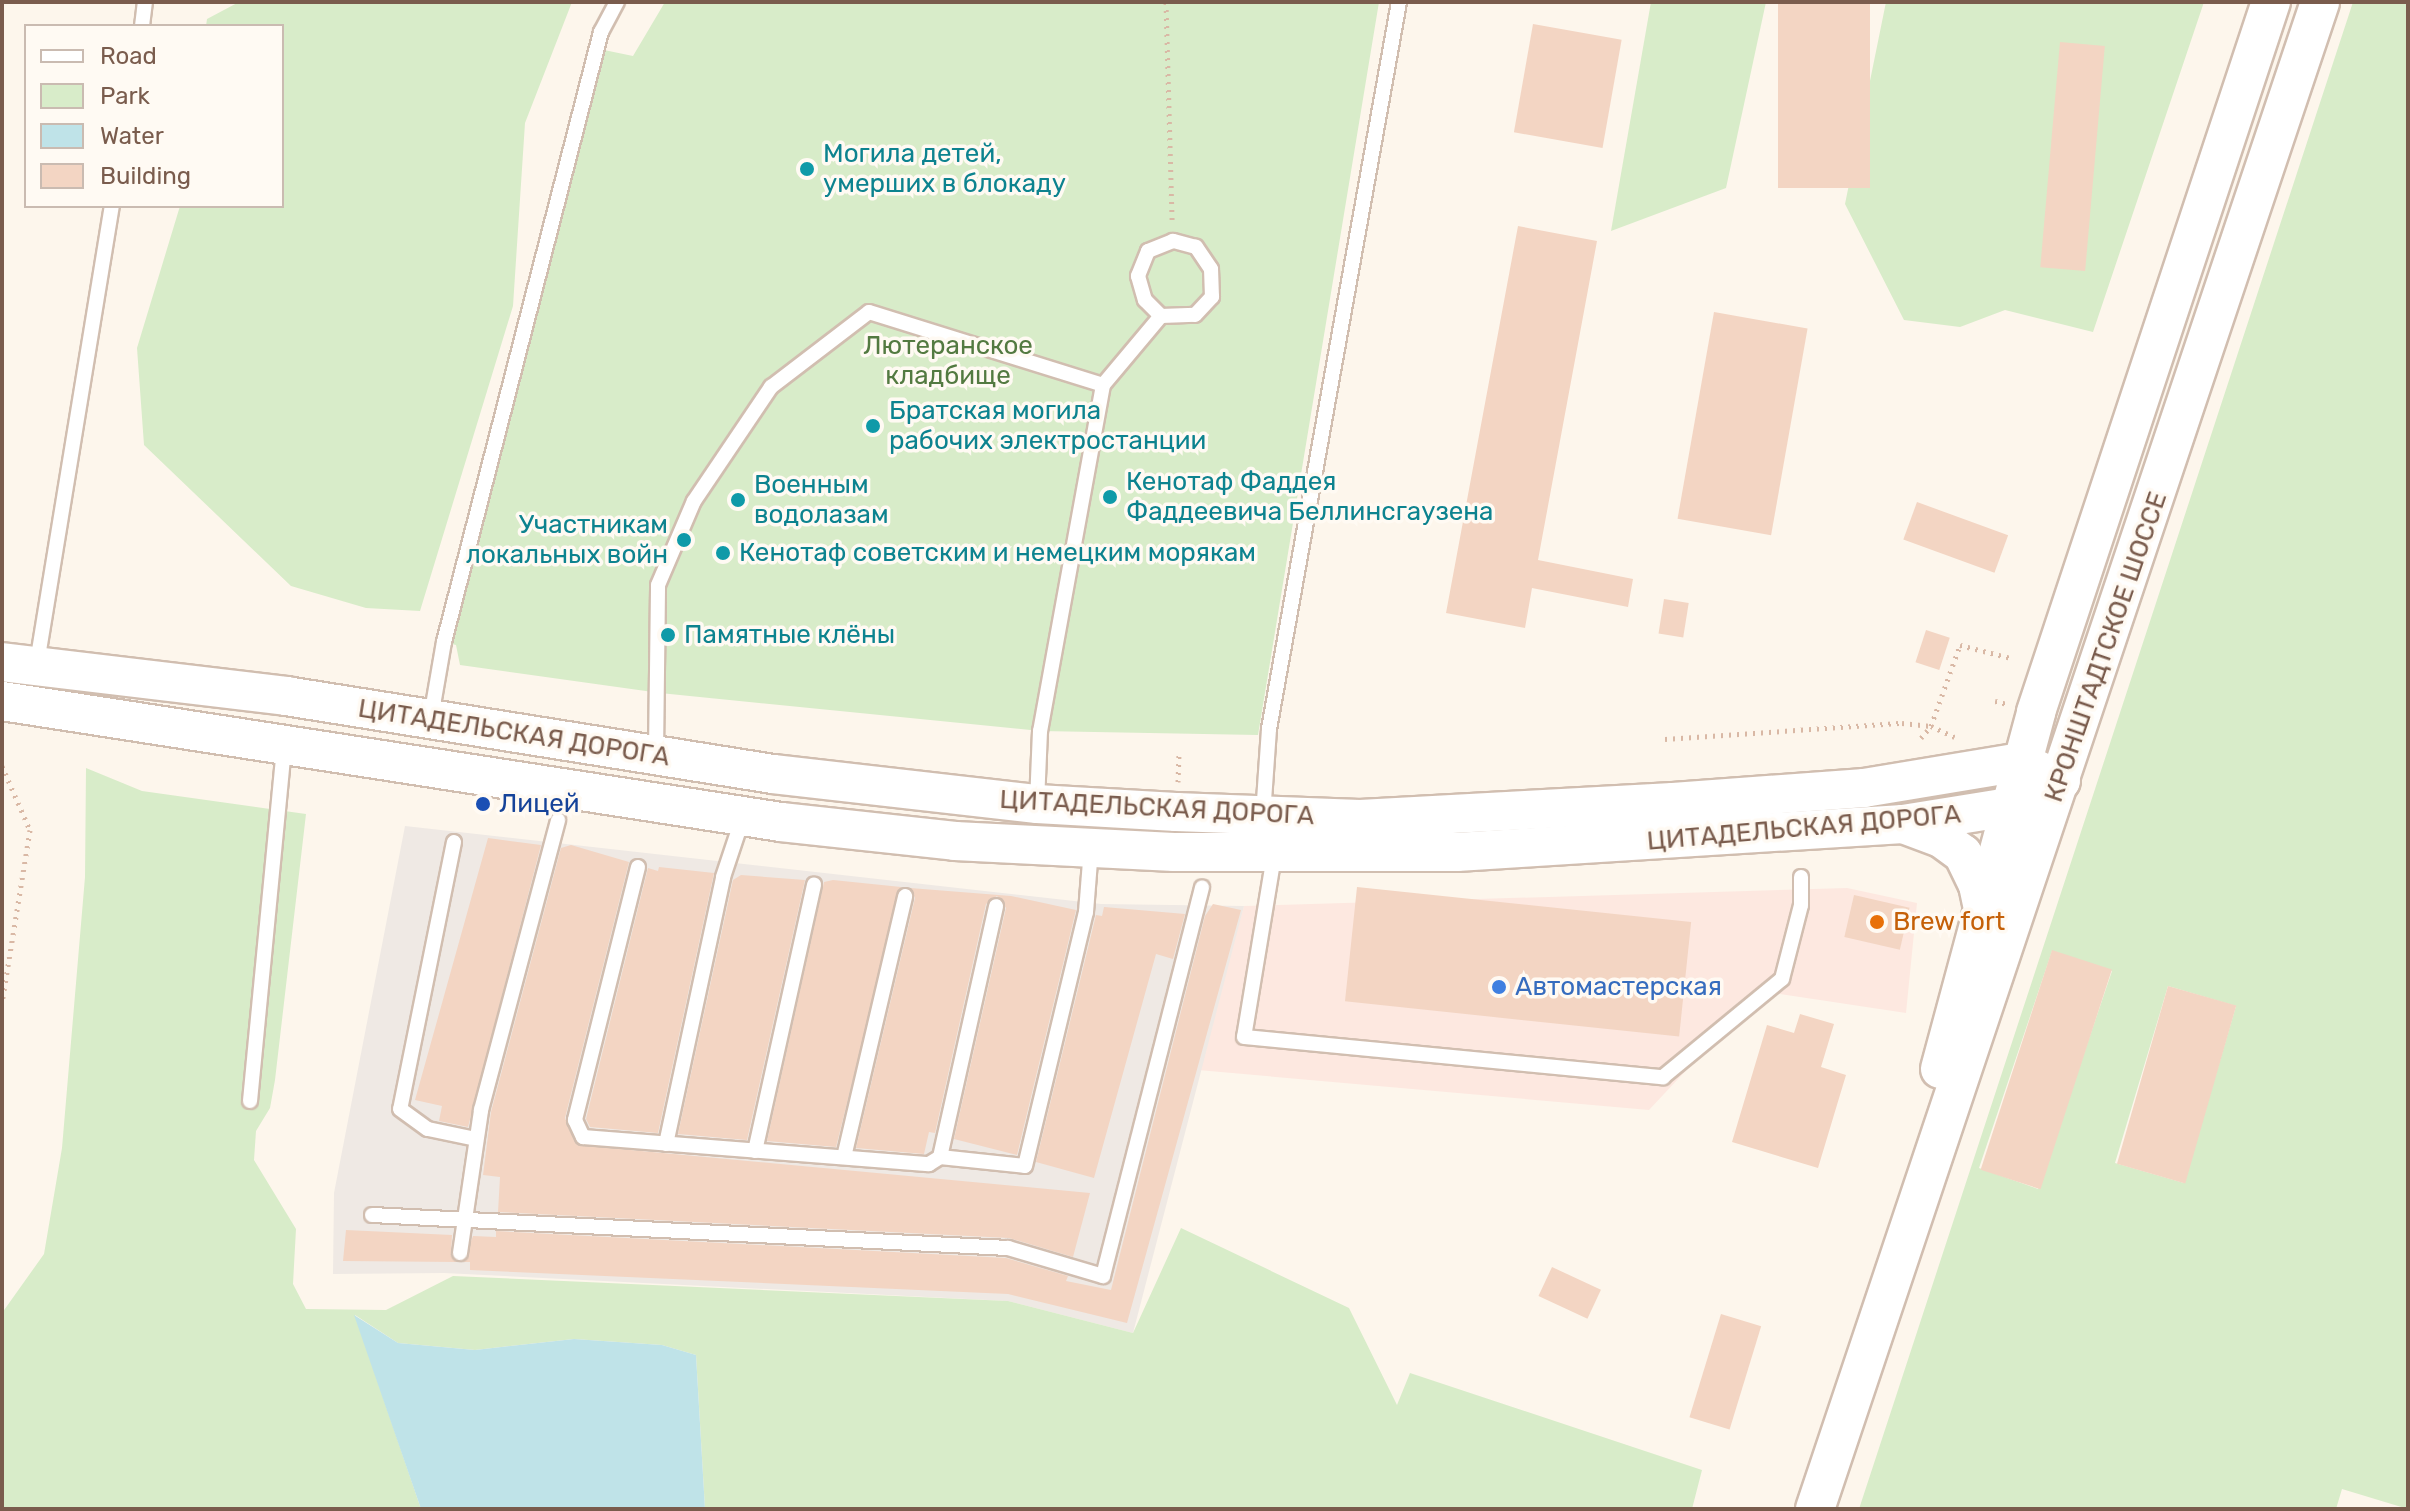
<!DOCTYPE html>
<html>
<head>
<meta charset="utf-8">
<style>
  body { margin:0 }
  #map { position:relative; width:2410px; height:1511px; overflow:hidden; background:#fdf6ec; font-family:Rubik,sans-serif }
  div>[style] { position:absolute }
  .commercial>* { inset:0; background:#fde8e0 }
  .industrial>* { inset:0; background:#efe9e4 }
  .green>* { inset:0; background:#d8ecc9 }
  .water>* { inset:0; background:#bfe3e8 }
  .building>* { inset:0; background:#f3d5c3; transform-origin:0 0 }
  .path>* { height:5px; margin-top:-2.5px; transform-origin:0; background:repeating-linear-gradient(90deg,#d9b8a5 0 2px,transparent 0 8px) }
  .roads { filter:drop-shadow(2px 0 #d1beb0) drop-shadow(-2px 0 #d1beb0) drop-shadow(0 2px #d1beb0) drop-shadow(0 -2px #d1beb0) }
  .lane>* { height:14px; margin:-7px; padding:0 7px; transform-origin:7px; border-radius:7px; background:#fff }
  .secondary>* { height:38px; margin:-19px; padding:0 19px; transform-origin:19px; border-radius:19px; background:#fff }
  .dots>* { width:22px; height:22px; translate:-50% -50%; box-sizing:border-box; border:4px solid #fffaf3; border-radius:50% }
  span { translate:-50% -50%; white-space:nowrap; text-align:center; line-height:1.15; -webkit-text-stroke:7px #fffaf3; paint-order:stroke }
  .culture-label { font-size:26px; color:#0d838f }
  .left { translate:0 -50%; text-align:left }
  .right { translate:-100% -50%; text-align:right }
  .park-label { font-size:26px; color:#537a41 }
  .street-label { font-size:26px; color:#7a5c4d }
  .transit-label { font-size:26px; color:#164399 }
  .food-label { font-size:26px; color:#c56008 }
  .shop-label { font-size:26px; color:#366cbe }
  .frame { position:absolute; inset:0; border:4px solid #7a5c4d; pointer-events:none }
  .legend { position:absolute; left:24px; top:24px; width:260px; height:184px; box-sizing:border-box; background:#fffaf3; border:2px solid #cabbb1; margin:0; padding:10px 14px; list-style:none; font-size:24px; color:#7a5c4d }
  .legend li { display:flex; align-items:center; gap:16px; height:40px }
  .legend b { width:40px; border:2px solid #cabbb1 }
</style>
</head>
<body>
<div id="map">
  <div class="commercial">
    <i style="clip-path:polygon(1847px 888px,1917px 903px,1906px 1013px,1780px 994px,1753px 999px,1649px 1110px,1198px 1070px,1244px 906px)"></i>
  </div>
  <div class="industrial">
    <i style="clip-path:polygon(405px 826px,1101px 904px,1244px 906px,1133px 1333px,1008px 1301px,444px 1273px,333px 1274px,334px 1193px)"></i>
  </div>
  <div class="green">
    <i style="clip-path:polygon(239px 2px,572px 2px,525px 123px,513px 306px,420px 611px,366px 608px,291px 586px,144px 445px,137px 348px,180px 206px,282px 206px,282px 26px,206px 26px,207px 19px)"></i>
    <i style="clip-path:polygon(665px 2px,1379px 2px,1258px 735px,1040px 731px,660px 693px,460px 665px,456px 645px,444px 642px,604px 50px,633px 56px)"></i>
    <i style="clip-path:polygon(1651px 2px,1766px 2px,1726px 188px,1611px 231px)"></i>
    <i style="clip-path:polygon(1886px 2px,2204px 2px,2093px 332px,2005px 310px,1960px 327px,1904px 320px,1845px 204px)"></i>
    <i style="clip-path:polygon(evenodd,2353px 2px,2408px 2px,2408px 1509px,2342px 1489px,2336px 1509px,1859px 1509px,2353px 2px,2052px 951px,2112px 971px,2038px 1189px,1979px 1168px,2052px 951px,2353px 2px,2168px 986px,2236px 1006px,2184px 1183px,2115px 1163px,2168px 986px)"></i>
    <i style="clip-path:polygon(86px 768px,142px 791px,306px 814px,275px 1080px,270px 1108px,256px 1131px,254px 1160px,296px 1229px,293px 1284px,306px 1309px,386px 1310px,453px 1276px,1008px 1301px,1133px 1333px,1181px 1228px,1349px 1308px,1397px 1405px,1410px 1373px,1702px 1470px,1692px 1509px,705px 1509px,696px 1355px,662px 1345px,574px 1339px,475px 1350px,398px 1343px,355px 1315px,421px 1509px,2px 1509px,2px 1313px,44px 1254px,62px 1148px,85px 877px)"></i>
  </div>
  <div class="water">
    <i style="clip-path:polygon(354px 1315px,398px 1343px,475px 1350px,574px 1339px,662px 1345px,696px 1355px,705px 1509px,421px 1509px)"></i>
  </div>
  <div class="building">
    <i style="left:1778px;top:2px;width:92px;height:186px"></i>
    <i style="left:1533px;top:24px;width:90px;height:110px;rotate:10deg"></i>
    <i style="left:2060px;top:42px;width:45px;height:226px;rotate:5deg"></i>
    <i style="clip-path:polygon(1518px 226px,1597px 241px,1538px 560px,1633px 579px,1628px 607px,1532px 588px,1525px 628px,1446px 613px)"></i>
    <i style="left:1714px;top:312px;width:95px;height:210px;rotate:10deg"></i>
    <i style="left:1917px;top:502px;width:97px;height:40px;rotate:20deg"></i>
    <i style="left:1664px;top:599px;width:25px;height:35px;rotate:9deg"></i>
    <i style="left:1926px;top:630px;width:25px;height:34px;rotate:18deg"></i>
    <i style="clip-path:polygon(488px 838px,541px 845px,468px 1127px,439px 1121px,442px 1106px,415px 1100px)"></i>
    <i style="clip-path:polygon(571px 845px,629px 862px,565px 1118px,577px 1145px,1090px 1193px,1073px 1257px,1009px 1238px,498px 1212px,500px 1177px,483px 1175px,491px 1112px,561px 848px)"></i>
    <i style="clip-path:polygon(659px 867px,714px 873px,658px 1133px,590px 1127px,586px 1119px,648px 868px,658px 871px)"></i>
    <i style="clip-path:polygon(741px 875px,805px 880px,747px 1140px,678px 1134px,733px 880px)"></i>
    <i style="clip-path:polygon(833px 880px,901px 887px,836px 1147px,767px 1141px,824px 882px)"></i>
    <i style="left:1357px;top:887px;width:336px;height:115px;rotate:6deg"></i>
    <i style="clip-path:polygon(910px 888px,1011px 896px,1076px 910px,1017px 1155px,954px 1139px,1006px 908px,997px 896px,986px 904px,935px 1133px,929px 1132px,924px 1154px,856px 1148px,915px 898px)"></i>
    <i style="left:1854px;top:895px;width:57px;height:43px;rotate:13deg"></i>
    <i style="clip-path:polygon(1213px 904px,1241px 910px,1127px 1323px,1008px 1294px,470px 1270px,470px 1262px,463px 1262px,473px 1236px,496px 1237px,496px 1231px,1006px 1258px,1068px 1276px,1066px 1281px,1111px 1290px,1205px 916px)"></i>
    <i style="clip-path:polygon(1104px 907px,1185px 914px,1173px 959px,1156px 954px,1094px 1178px,1036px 1162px,1096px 915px,1102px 916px)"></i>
    <i style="left:2052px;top:950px;width:63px;height:231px;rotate:18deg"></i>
    <i style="left:2168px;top:986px;width:71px;height:185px;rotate:16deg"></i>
    <i style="clip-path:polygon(1800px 1014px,1834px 1024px,1821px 1067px,1846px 1075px,1818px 1168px,1732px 1142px,1767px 1025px,1794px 1033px)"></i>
    <i style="clip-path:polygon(346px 1230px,452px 1235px,451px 1256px,457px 1262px,343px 1261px)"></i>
    <i style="left:1552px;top:1267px;width:54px;height:32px;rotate:25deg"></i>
    <i style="left:1721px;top:1314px;width:42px;height:108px;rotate:17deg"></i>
  </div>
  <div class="path">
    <i style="left:1166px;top:2px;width:218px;rotate:88.4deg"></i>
    <i style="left:1995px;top:701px;width:12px;rotate:14deg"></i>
    <i style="left:1921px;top:738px;width:16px;rotate:-50deg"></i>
    <i style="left:1931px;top:726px;width:86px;rotate:-70.3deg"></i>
    <i style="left:1960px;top:645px;width:53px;rotate:14.3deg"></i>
    <i style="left:1665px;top:739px;width:238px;rotate:-3.9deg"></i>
    <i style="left:1902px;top:723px;width:29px;rotate:6deg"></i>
    <i style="left:1931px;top:726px;width:26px;rotate:25deg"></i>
    <i style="left:2px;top:766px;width:70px;rotate:66.4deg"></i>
    <i style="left:30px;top:830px;width:174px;rotate:99.2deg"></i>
    <i style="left:1178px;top:782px;width:27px;rotate:-88deg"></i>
  </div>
  <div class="roads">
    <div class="lane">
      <i style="left:142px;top:26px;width:24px;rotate:-83deg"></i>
      <i style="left:1103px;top:385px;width:90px;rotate:-50deg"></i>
      <i style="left:1161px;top:316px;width:34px;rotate:-2deg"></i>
      <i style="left:1195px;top:315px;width:25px;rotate:-47deg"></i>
      <i style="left:1212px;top:297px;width:28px;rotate:-92deg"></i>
      <i style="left:1211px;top:269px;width:27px;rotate:-124deg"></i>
      <i style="left:1196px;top:247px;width:24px;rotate:-165deg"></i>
      <i style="left:1173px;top:241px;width:27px;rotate:158deg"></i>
      <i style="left:1148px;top:251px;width:27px;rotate:112deg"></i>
      <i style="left:1138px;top:276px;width:25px;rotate:74deg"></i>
      <i style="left:1145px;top:300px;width:23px;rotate:45deg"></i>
      <i style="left:37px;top:663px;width:463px;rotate:-80.7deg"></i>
      <i style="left:431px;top:717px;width:76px;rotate:-80.2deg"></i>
      <i style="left:444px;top:642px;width:630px;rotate:-75.57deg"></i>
      <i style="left:601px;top:32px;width:34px;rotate:-62deg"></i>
      <i style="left:656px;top:753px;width:168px;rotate:-89.3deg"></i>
      <i style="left:658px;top:585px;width:91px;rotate:-66.8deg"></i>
      <i style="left:694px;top:501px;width:138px;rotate:-56deg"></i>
      <i style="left:771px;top:387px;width:123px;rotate:-37.4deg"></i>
      <i style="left:869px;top:312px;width:245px;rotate:17.3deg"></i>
      <i style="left:1103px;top:385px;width:352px;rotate:100.3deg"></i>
      <i style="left:1040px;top:731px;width:71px;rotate:92.4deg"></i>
      <i style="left:1263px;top:815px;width:86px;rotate:-86deg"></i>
      <i style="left:1269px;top:729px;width:739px;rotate:-79.86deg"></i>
      <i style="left:454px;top:842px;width:272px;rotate:101.4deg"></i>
      <i style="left:400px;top:1109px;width:34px;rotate:36deg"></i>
      <i style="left:428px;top:1129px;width:49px;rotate:11.8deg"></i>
      <i style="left:1274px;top:856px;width:183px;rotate:99.4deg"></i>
      <i style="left:1244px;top:1037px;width:421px;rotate:5.5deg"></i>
      <i style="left:1663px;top:1077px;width:154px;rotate:-39.5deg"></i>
      <i style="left:1782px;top:979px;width:76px;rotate:-75.6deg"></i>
      <i style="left:1801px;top:905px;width:28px;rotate:-90deg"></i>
      <i style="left:638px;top:867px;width:261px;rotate:104deg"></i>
      <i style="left:575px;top:1120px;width:19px;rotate:65deg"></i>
      <i style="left:583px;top:1137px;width:347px;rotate:4.5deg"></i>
      <i style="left:929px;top:1164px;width:13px;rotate:-32deg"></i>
      <i style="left:940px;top:1157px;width:257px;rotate:-77.4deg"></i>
      <i style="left:250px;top:1101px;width:355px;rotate:-84.5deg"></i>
      <i style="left:666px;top:1144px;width:273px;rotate:-77.9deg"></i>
      <i style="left:723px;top:877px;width:63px;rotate:-71.6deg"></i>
      <i style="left:755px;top:1151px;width:273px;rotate:-77.5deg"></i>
      <i style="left:844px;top:1157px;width:268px;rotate:-76.8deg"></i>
      <i style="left:940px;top:1157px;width:85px;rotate:6deg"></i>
      <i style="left:1025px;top:1166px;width:261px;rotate:-76.5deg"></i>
      <i style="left:1086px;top:912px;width:63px;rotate:-85.5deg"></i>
      <i style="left:372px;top:1215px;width:637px;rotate:2.97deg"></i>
      <i style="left:1008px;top:1248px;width:99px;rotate:16.4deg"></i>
      <i style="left:1103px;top:1276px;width:401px;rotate:-75.7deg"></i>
      <i style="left:460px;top:1253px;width:145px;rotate:-81.6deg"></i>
      <i style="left:481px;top:1110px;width:300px;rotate:-75.1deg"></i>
    </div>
    <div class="secondary">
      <i style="left:2px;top:662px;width:286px;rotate:6.8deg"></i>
      <i style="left:286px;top:696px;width:493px;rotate:9.1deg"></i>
      <i style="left:773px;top:774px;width:266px;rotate:6.5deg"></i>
      <i style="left:1037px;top:804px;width:139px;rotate:3.3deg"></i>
      <i style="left:1176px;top:812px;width:184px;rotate:2.2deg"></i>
      <i style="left:1360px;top:819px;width:313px;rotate:-3.1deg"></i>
      <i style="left:1673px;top:802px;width:192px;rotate:-4.2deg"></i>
      <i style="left:1864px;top:788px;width:159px;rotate:-9.4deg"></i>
      <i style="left:2021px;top:762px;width:44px;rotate:25.4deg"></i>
      <i style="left:2px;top:701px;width:788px;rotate:8.83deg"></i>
      <i style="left:781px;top:822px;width:175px;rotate:6.2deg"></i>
      <i style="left:955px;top:841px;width:219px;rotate:2.9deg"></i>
      <i style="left:1174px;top:852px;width:283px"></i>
      <i style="left:1457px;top:852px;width:447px;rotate:-3.6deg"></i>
      <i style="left:1903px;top:824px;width:107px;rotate:-9.1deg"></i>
      <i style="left:2009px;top:807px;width:58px;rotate:-26.6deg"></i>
      <i style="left:1903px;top:824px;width:40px;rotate:20.2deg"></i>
      <i style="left:1941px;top:838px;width:27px;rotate:36deg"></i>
      <i style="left:1963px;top:854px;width:34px;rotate:64deg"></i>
      <i style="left:1978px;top:885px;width:25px;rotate:78deg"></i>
      <i style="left:1940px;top:1069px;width:370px;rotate:-74.9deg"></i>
      <i style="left:2036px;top:712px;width:748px;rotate:-71.69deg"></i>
      <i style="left:1815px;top:1509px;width:1589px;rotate:-71.47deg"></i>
    </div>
  </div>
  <div class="dots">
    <i style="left:807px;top:169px;background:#0f9aa8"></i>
    <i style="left:873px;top:426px;background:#0f9aa8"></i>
    <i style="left:1110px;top:497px;background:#0f9aa8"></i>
    <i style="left:738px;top:500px;background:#0f9aa8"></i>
    <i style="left:684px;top:540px;background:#0f9aa8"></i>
    <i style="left:723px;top:553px;background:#0f9aa8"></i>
    <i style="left:668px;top:635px;background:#0f9aa8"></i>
    <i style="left:483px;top:804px;background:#1a4fb4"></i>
    <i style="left:1877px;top:922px;background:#e8710a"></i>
    <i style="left:1499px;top:987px;background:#3f7fe0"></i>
  </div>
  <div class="culture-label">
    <span class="left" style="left:823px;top:169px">Могила детей,<br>умерших в блокаду</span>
    <span class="left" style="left:889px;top:426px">Братская могила<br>рабочих электростанции</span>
    <span class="left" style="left:1126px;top:497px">Кенотаф Фаддея<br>Фаддеевича Беллинсгаузена</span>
    <span class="left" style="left:754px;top:500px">Военным<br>водолазам</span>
    <span class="right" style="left:668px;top:540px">Участникам<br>локальных войн</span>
    <span class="left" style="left:739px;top:553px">Кенотаф советским и немецким морякам</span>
    <span class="left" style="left:684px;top:635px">Памятные клёны</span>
  </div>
  <div class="park-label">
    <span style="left:948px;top:361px">Лютеранское<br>кладбище</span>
  </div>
  <div class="street-label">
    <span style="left:2106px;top:647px;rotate:-71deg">КРОНШТАДТСКОЕ ШОССЕ</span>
    <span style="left:514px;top:733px;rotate:9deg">ЦИТАДЕЛЬСКАЯ ДОРОГА</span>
    <span style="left:1157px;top:808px;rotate:3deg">ЦИТАДЕЛЬСКАЯ ДОРОГА</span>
    <span style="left:1804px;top:828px;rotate:-5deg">ЦИТАДЕЛЬСКАЯ ДОРОГА</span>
  </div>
  <div class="transit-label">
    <span class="left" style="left:499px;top:804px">Лицей</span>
  </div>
  <div class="food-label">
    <span class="left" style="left:1893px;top:922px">Brew fort</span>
  </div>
  <div class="shop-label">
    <span class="left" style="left:1515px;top:987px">Автомастерская</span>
  </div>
  <div class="frame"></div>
  <ul class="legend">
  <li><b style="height:10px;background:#fff"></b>Road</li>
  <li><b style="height:22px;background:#d8ecc9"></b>Park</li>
  <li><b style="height:22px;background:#bfe3e8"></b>Water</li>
  <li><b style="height:22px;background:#f3d5c3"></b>Building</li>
  </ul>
</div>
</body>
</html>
